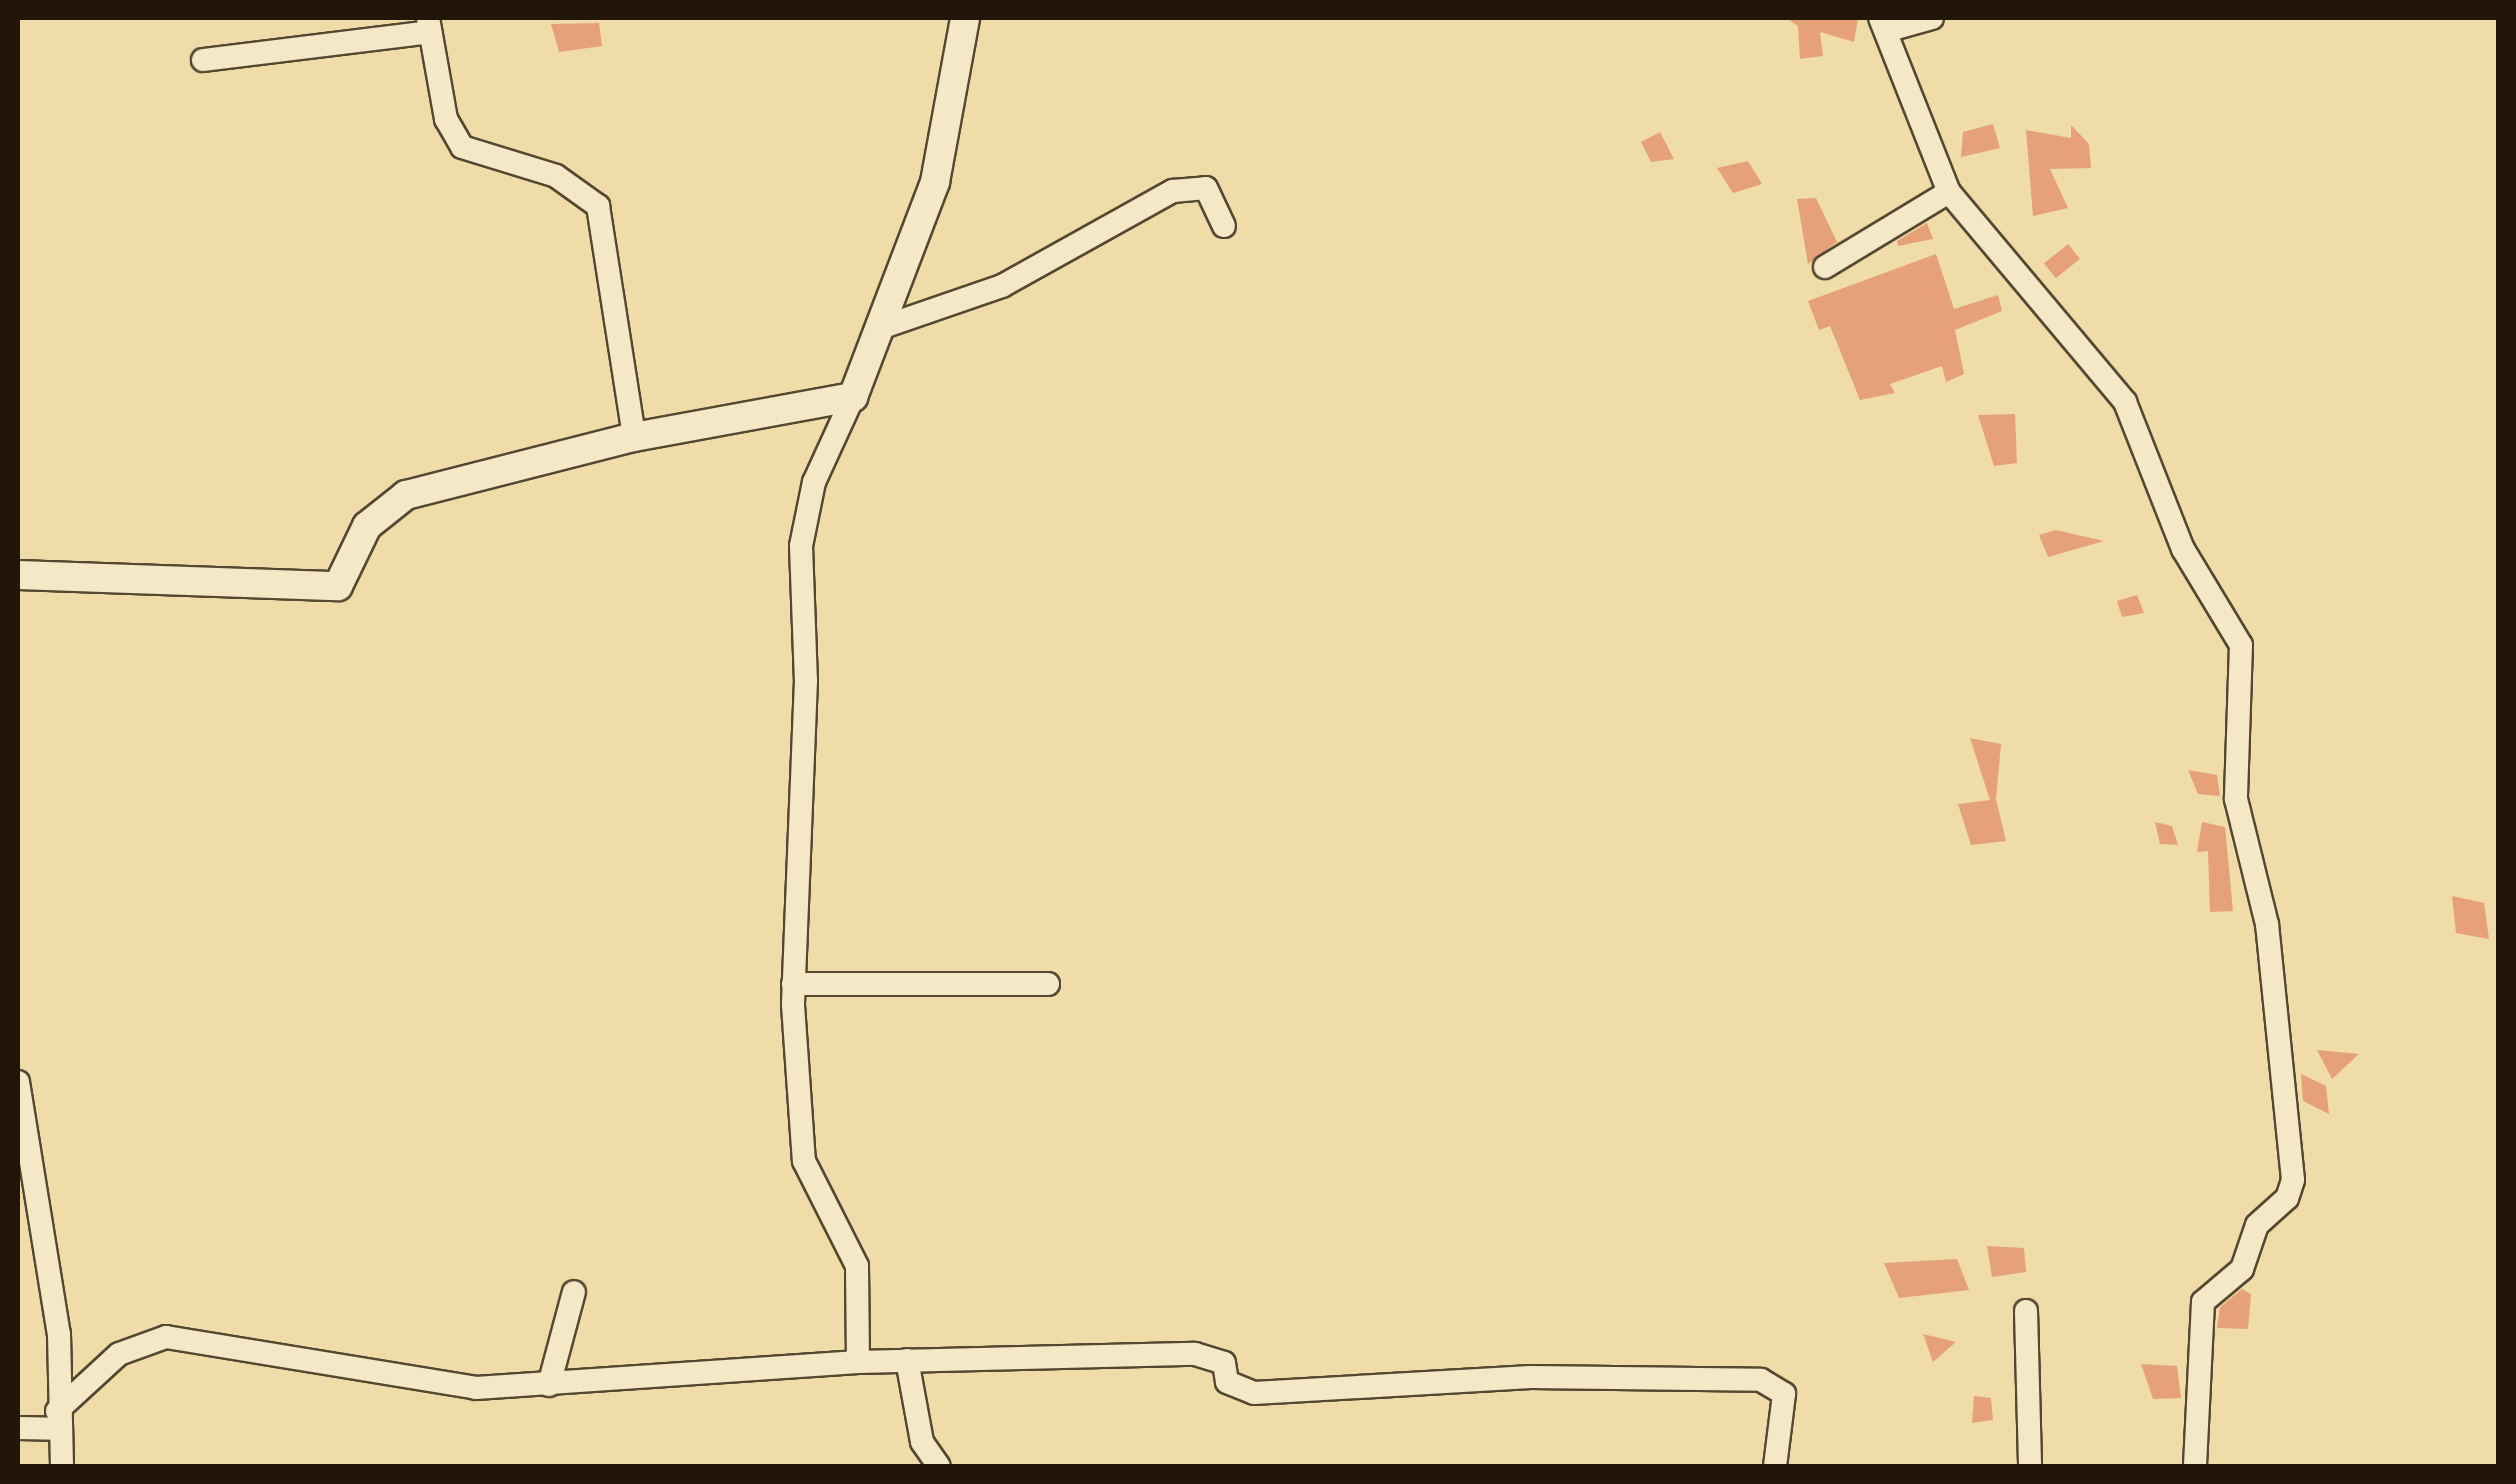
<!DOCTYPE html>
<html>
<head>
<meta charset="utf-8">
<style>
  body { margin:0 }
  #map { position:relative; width:2516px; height:1484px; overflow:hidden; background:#efdca9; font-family:"Gentium Book Plus",serif }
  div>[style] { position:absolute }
  .building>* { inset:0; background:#e6a178; transform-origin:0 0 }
  .roads { filter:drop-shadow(2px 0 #544831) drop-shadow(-2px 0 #544831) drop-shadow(0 2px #544831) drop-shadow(0 -2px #544831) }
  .minor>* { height:22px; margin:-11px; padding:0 11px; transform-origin:11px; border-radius:11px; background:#f5e8c7 }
  .tertiary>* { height:28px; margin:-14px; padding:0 14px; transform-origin:14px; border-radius:14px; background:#f5e8c7 }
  span { translate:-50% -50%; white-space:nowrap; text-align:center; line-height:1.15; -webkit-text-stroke:10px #f5e8c7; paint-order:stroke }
  .frame { position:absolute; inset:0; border:20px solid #211609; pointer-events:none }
</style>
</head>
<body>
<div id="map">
  <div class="building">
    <i style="clip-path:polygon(1786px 18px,1858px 18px,1854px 42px,1820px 32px,1823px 56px,1800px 59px,1798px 26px)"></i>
    <i style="clip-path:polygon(599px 23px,602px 46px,559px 52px,551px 24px)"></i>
    <i style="clip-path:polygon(1993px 124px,2000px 148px,1961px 157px,1963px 132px)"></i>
    <i style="clip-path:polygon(2071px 125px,2089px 144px,2091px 168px,2050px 169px,2068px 208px,2033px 216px,2026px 130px,2071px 138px)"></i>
    <i style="clip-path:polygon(1660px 132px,1674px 159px,1651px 162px,1641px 142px)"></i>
    <i style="clip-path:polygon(1748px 161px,1762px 184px,1733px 193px,1717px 168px)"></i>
    <i style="clip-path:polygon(1816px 198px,1837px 242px,1808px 264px,1797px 199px)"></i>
    <i style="clip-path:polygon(1927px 223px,1933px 239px,1898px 246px,1897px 241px)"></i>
    <i style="left:2068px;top:244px;width:19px;height:31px;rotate:51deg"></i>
    <i style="clip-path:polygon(1936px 254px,1954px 309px,1998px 295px,2002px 311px,1955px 330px,1964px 374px,1946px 382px,1942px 366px,1890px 384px,1895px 393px,1860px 400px,1830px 326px,1819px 330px,1808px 301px)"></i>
    <i style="clip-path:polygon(2015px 414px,2017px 463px,1994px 466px,1978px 415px)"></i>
    <i style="clip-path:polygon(2056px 530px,2104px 541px,2048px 557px,2039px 535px)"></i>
    <i style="clip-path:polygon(2137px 595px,2144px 613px,2122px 617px,2117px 601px)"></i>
    <i style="clip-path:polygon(1970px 738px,2001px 744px,1996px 799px,2006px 841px,1971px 845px,1958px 804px,1990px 800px)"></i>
    <i style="clip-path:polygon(2188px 770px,2217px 775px,2220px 796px,2198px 794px)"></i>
    <i style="clip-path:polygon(2155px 822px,2172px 826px,2178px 845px,2160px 844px)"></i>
    <i style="clip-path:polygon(2202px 822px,2225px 827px,2233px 911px,2210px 912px,2208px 851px,2197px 852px)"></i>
    <i style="clip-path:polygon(2452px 896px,2484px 903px,2489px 939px,2456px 933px)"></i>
    <i style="clip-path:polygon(2317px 1050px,2359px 1054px,2332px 1079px)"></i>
    <i style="clip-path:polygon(2301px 1074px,2326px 1086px,2329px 1114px,2303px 1101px)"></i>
    <i style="clip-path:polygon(1987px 1246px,2024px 1248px,2026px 1272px,1992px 1277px)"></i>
    <i style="clip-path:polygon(1957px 1259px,1969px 1290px,1899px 1298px,1884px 1263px)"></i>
    <i style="clip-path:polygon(2242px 1289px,2251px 1294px,2248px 1329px,2217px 1328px,2220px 1307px)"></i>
    <i style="clip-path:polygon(1923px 1334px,1956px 1342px,1933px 1362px)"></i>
    <i style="clip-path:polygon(2141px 1364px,2177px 1366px,2181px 1398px,2153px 1399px)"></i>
    <i style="clip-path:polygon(1974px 1396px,1991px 1398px,1993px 1420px,1972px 1423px)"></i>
  </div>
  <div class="roads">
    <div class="minor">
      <i style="left:428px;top:18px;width:103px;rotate:79.9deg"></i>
      <i style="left:446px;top:119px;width:32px;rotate:60deg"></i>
      <i style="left:462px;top:147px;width:98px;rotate:17.1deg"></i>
      <i style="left:556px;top:176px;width:52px;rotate:35.5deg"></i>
      <i style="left:598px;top:206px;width:234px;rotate:81.1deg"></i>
      <i style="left:1880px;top:18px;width:187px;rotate:68.4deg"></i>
      <i style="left:1949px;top:192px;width:274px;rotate:50deg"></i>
      <i style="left:2125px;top:402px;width:158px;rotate:68.5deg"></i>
      <i style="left:2183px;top:549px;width:112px;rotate:58.9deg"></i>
      <i style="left:2241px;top:645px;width:154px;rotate:91.9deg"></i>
      <i style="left:2236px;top:799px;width:129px;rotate:76.1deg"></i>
      <i style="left:2267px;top:924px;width:257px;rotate:84.2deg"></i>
      <i style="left:2293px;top:1180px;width:19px;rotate:108deg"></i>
      <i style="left:2287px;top:1198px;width:40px;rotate:138deg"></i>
      <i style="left:2257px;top:1225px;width:46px;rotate:108.8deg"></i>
      <i style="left:2242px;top:1269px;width:51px;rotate:139.8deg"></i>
      <i style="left:2203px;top:1302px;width:164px;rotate:92.8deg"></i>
      <i style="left:1886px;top:31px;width:48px;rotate:-15.8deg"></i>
      <i style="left:203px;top:60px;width:229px;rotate:-7deg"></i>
      <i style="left:1825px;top:267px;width:145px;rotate:-31.2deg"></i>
      <i style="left:883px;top:327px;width:126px;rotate:-19deg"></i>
      <i style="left:1002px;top:286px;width:196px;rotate:-29.1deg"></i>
      <i style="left:1173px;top:191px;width:33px;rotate:-5deg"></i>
      <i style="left:1206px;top:188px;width:42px;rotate:64.7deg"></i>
      <i style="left:853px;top:397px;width:94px;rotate:114.6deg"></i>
      <i style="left:814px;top:482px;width:65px;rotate:101.5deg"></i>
      <i style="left:801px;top:546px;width:134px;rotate:87.9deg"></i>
      <i style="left:806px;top:680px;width:325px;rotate:92.3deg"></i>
      <i style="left:793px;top:1005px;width:156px;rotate:86deg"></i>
      <i style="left:804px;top:1161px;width:118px;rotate:63.2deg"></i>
      <i style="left:857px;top:1266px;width:96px;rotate:89.4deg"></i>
      <i style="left:793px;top:984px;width:255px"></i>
      <i style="left:18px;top:1082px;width:255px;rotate:80.8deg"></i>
      <i style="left:59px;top:1334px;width:132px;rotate:88.7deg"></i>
      <i style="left:2026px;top:1311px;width:155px;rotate:88.5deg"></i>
      <i style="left:907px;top:1360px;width:83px;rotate:79.6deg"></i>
      <i style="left:922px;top:1442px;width:29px;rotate:55deg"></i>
      <i style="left:549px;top:1385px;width:96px;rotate:-75deg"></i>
      <i style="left:57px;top:1411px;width:84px;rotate:-42.6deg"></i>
      <i style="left:119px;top:1354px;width:50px;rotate:-19.9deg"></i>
      <i style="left:166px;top:1337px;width:314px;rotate:9.3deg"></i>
      <i style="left:476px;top:1388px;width:383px;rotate:-3.9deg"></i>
      <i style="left:858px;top:1362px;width:337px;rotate:-1.4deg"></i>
      <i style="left:1195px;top:1354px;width:30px;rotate:17deg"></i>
      <i style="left:1224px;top:1363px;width:19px;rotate:81deg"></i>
      <i style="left:1227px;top:1382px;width:29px;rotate:22deg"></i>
      <i style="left:1254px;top:1393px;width:277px;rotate:-3.3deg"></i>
      <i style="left:1531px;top:1377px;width:230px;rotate:0.7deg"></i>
      <i style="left:1761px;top:1380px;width:27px;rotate:31deg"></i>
      <i style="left:1784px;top:1394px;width:73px;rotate:97.1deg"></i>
      <i style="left:18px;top:1428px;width:39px;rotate:1deg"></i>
    </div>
    <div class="tertiary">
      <i style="left:18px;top:575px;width:320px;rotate:2deg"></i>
      <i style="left:338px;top:586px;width:67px;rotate:-64.2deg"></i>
      <i style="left:367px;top:526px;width:50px;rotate:-38.5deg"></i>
      <i style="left:406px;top:495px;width:235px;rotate:-14.3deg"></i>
      <i style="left:634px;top:437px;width:223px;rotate:-10.4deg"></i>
      <i style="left:853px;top:397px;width:230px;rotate:-69.1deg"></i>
      <i style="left:935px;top:182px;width:167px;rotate:-79.6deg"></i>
    </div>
  </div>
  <div class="frame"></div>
</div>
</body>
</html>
